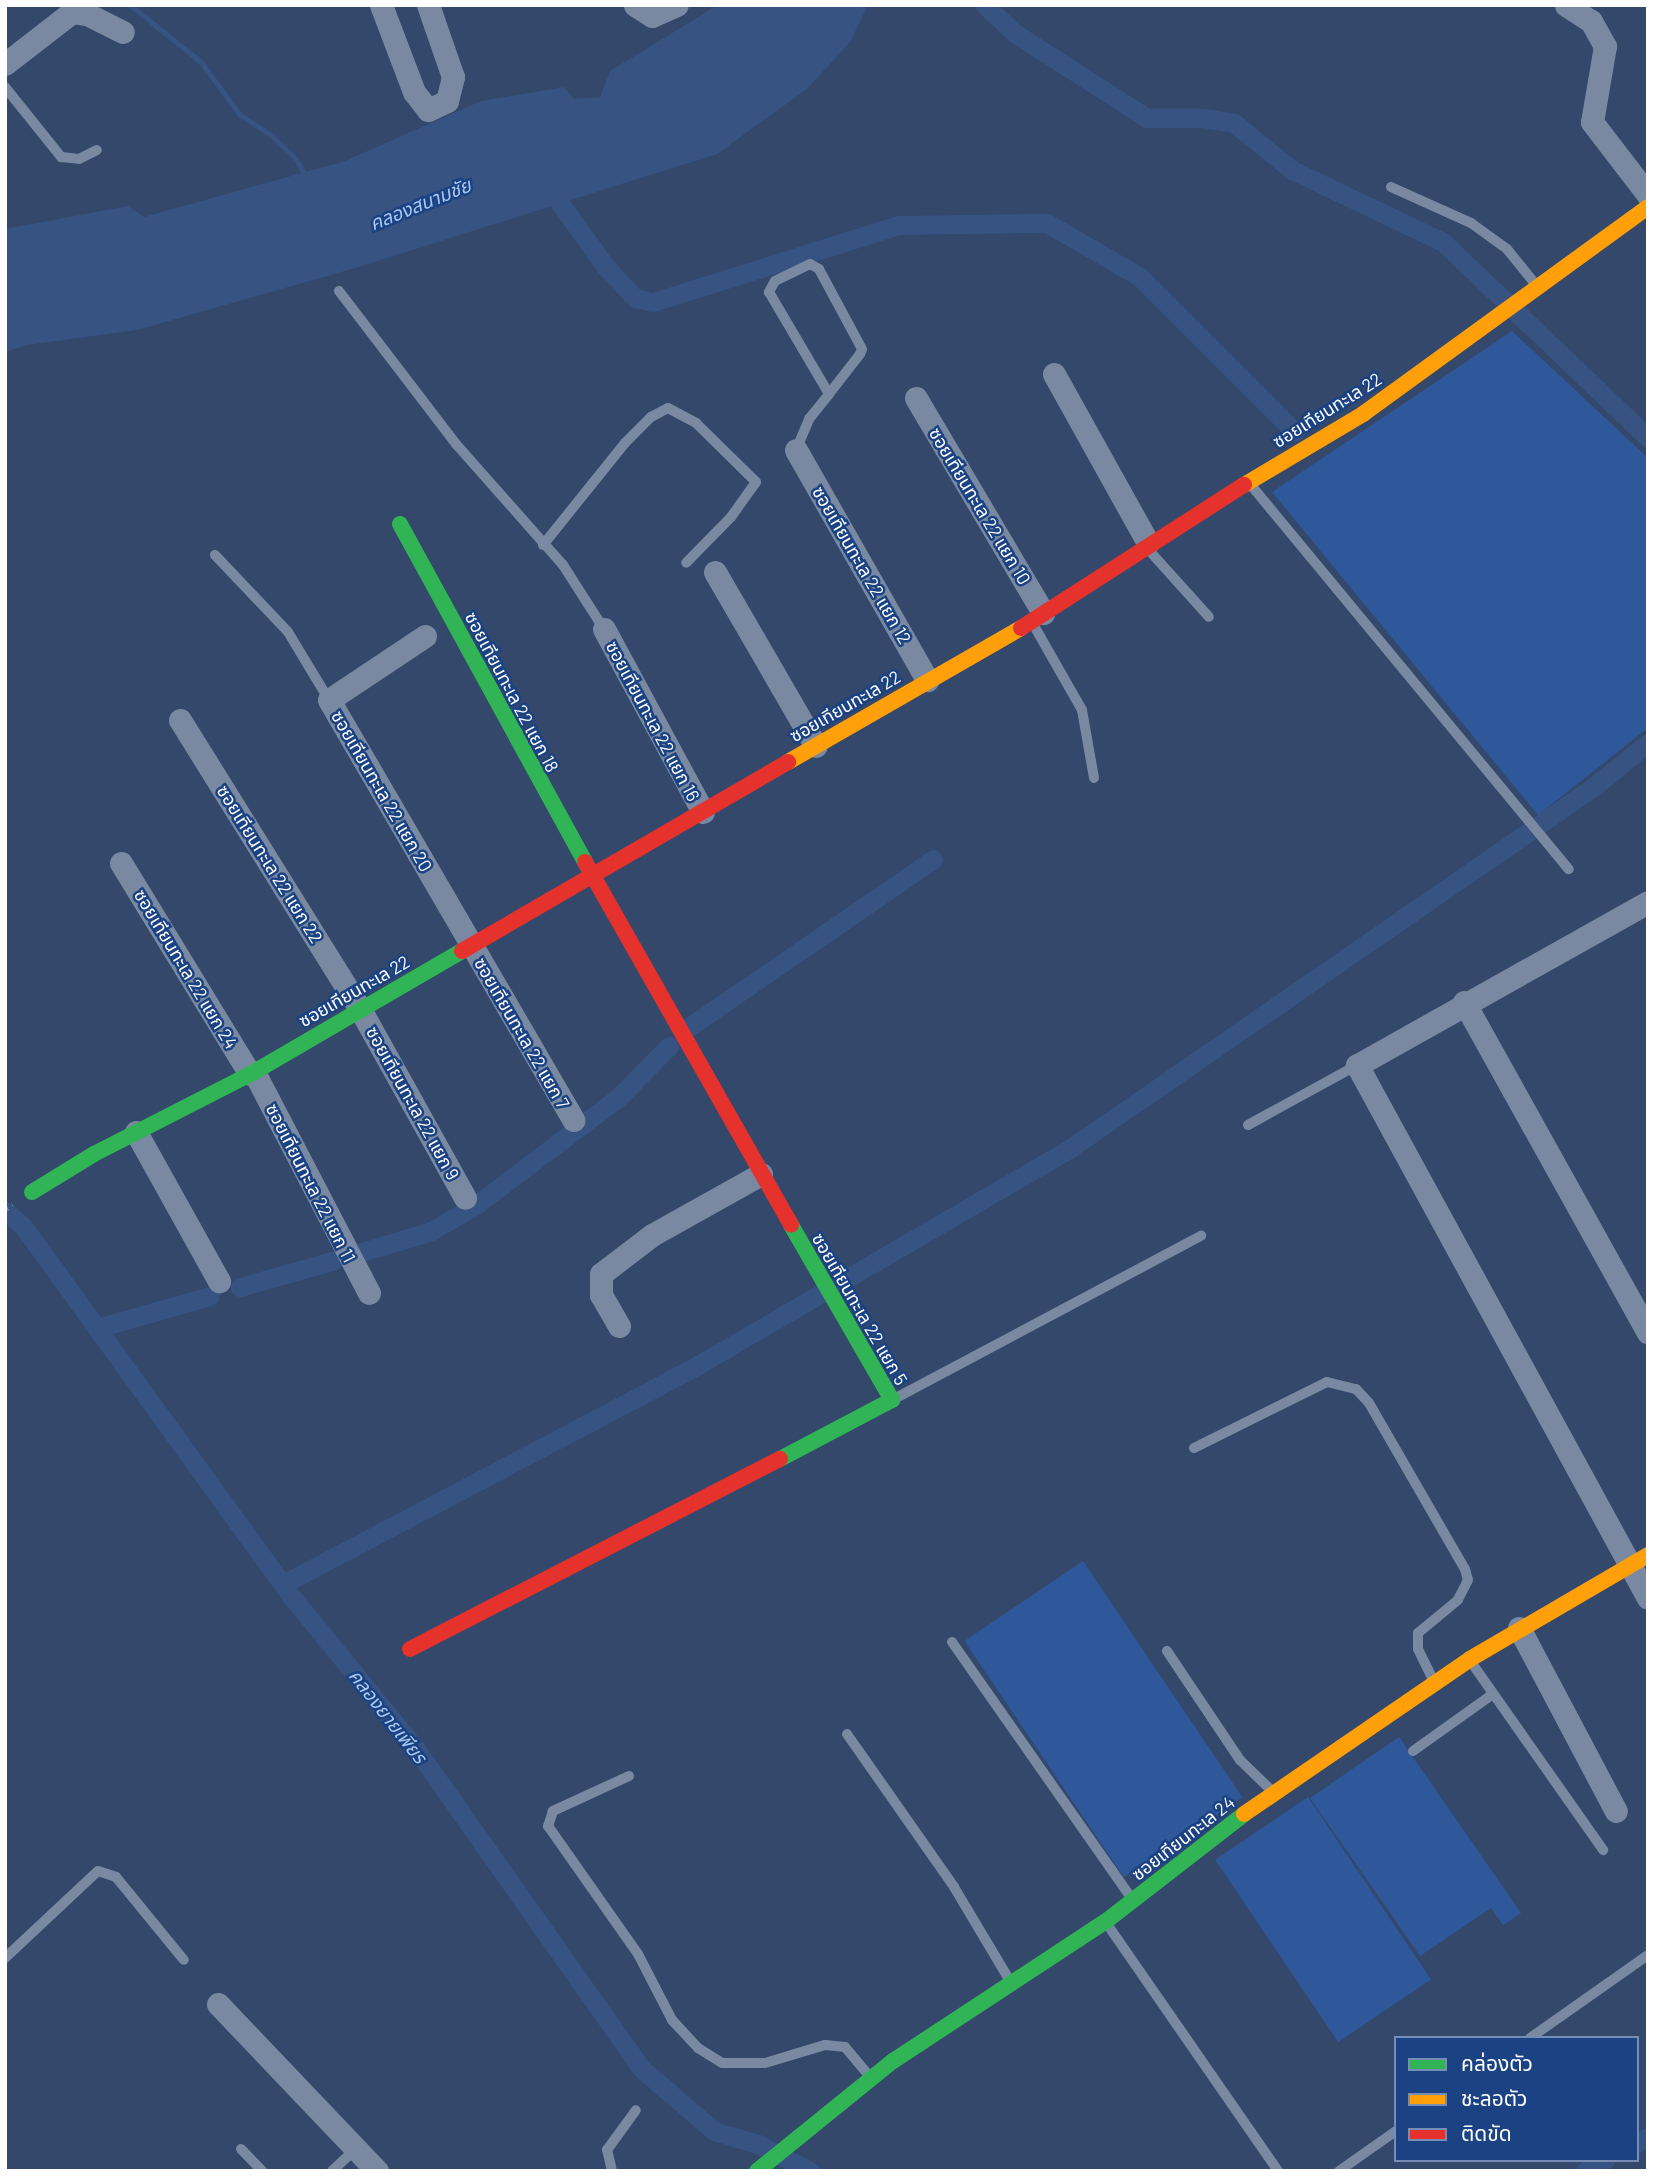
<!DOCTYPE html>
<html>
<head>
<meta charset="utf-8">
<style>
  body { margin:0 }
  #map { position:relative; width:1653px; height:2176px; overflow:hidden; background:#33486b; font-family:Barlow,"Noto Sans Thai",sans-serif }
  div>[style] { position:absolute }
  .green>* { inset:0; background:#2f589b; transform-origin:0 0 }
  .water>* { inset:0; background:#365382 }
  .stream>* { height:5px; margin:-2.5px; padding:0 2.5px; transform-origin:2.5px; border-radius:2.5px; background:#365382 }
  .canal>* { height:19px; margin:-9.5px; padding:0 9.5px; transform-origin:9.5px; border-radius:9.5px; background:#365382 }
  .path>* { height:3.5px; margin-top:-1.75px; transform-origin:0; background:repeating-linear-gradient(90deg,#7989a1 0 3.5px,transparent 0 8.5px) }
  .lane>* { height:10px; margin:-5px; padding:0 5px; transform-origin:5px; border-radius:5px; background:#7989a1 }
  .street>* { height:23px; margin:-11.5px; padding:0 11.5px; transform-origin:11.5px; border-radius:11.5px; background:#7989a1 }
  .fast>* { height:16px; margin:-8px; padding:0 8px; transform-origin:8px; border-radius:8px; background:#30b455 }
  .slow>* { height:16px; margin:-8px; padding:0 8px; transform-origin:8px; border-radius:8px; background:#ff9f0a }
  .jam>* { height:16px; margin:-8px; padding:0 8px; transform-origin:8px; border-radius:8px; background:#e5322d }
  span { translate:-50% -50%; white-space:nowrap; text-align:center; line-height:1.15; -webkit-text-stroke:5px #1b4283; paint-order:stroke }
  .street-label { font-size:18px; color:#fff }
  .water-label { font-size:19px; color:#abc8f2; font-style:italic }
  .frame { position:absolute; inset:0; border:7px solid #fff; pointer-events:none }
  .legend { position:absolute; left:1394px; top:2036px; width:245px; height:126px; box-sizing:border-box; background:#1b4283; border:2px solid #768eb5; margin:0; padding:9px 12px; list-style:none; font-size:21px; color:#fff }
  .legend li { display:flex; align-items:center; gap:14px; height:35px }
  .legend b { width:35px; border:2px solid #768eb5 }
</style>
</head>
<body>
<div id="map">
  <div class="green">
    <i style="clip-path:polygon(1512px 331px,1648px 458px,1648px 728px,1538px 815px,1272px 492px)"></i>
    <i style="left:1083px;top:1561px;width:285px;height:143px;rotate:56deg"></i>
    <i style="clip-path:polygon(1399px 1737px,1521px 1913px,1503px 1925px,1491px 1908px,1420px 1956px,1310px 1798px)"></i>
    <i style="left:1308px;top:1797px;width:220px;height:112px;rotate:56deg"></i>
  </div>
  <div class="water">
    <i style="clip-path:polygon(718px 5px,868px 5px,850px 42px,807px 89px,717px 154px,352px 269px,137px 330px,27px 345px,5px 352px,5px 229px,128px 206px,144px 217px,345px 161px,481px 101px,564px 87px,574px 99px,600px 97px,610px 71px)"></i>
  </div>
  <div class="stream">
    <i style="left:130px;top:5px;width:91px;rotate:38.8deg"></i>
    <i style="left:201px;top:62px;width:66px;rotate:53.7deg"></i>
    <i style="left:240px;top:115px;width:38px;rotate:33deg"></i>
    <i style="left:272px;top:136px;width:33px;rotate:44deg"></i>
    <i style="left:296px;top:159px;width:21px;rotate:61deg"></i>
  </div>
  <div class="canal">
    <i style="left:985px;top:5px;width:42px;rotate:43.1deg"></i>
    <i style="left:1016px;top:34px;width:156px;rotate:32.7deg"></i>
    <i style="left:1147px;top:118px;width:56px"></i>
    <i style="left:1203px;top:118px;width:31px;rotate:9deg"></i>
    <i style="left:1234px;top:123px;width:75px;rotate:39deg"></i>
    <i style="left:1292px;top:170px;width:167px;rotate:25.5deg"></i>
    <i style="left:1443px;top:242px;width:284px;rotate:43.7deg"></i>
    <i style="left:547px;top:185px;width:101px;rotate:54.3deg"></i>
    <i style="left:606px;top:267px;width:42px;rotate:46.9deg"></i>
    <i style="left:635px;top:298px;width:18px;rotate:13deg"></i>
    <i style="left:653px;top:302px;width:257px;rotate:-17.4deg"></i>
    <i style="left:898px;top:225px;width:149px;rotate:-0.8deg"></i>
    <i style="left:1047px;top:223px;width:108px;rotate:30.1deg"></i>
    <i style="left:1140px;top:277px;width:219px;rotate:45deg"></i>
    <i style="left:689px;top:1027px;width:296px;rotate:-34.5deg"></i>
    <i style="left:5px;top:1211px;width:23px;rotate:40deg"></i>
    <i style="left:23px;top:1226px;width:458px;rotate:54.1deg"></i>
    <i style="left:292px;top:1597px;width:196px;rotate:50.8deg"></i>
    <i style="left:416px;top:1749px;width:392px;rotate:54.8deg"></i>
    <i style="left:642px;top:2069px;width:95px;rotate:40.7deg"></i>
    <i style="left:714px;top:2131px;width:46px;rotate:16.5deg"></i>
    <i style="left:758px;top:2144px;width:59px;rotate:27.4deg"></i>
    <i style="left:362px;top:1252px;width:72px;rotate:-16.9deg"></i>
    <i style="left:431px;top:1231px;width:52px;rotate:-30deg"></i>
    <i style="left:476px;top:1205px;width:181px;rotate:-37.1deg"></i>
    <i style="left:620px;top:1096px;width:70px;rotate:-45.6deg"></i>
    <i style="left:240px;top:1287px;width:96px;rotate:-15.8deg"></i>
    <i style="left:97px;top:1328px;width:117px;rotate:-15.8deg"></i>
    <i style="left:283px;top:1584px;width:469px;rotate:-27.8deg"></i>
    <i style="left:698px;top:1365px;width:433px;rotate:-30.2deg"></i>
    <i style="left:1072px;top:1147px;width:632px;rotate:-34.62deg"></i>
    <i style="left:1592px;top:788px;width:72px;rotate:-38.8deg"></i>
    <i style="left:1637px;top:2143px;width:13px;rotate:-29deg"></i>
    <i style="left:1585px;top:2171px;width:23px;rotate:-29deg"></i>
  </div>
  <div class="path">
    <i style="left:5px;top:1210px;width:9px;rotate:-32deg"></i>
  </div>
  <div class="lane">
    <i style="left:5px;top:87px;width:90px;rotate:51.3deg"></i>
    <i style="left:61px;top:157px;width:18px;rotate:6deg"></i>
    <i style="left:79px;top:159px;width:20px;rotate:-27deg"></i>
    <i style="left:1391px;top:187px;width:88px;rotate:24.2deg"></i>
    <i style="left:1471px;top:223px;width:44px;rotate:35.8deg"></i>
    <i style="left:1507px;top:249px;width:46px;rotate:51.1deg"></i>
    <i style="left:339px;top:291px;width:193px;rotate:52.6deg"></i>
    <i style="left:456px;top:444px;width:162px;rotate:48.5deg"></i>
    <i style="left:563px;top:565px;width:76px;rotate:57.4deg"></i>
    <i style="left:796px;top:450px;width:34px;rotate:-67deg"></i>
    <i style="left:809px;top:419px;width:32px;rotate:-51deg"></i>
    <i style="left:829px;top:394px;width:51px;rotate:-52.2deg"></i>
    <i style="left:860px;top:354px;width:5px;rotate:-68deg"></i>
    <i style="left:862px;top:349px;width:91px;rotate:-118.3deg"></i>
    <i style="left:819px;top:269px;width:10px;rotate:-151deg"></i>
    <i style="left:810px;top:264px;width:39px;rotate:154deg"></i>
    <i style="left:775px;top:281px;width:13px;rotate:119deg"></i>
    <i style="left:769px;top:292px;width:118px;rotate:59.5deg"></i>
    <i style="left:1250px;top:484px;width:500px;rotate:50.4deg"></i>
    <i style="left:543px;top:545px;width:131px;rotate:-51.2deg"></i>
    <i style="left:625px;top:443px;width:37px;rotate:-45deg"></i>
    <i style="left:651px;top:417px;width:19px;rotate:-28deg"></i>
    <i style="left:668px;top:408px;width:32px;rotate:28deg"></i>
    <i style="left:696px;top:423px;width:84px;rotate:44.5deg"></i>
    <i style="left:756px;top:482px;width:43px;rotate:125.5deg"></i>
    <i style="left:731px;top:517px;width:64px;rotate:134.4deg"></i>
    <i style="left:1146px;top:547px;width:94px;rotate:48deg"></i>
    <i style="left:215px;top:555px;width:106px;rotate:46.5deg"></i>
    <i style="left:288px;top:632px;width:79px;rotate:58.9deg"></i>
    <i style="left:1033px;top:624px;width:99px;rotate:60.3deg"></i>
    <i style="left:1082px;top:710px;width:69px;rotate:80deg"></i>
    <i style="left:1248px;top:1125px;width:124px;rotate:-28.8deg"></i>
    <i style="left:894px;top:1399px;width:348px;rotate:-28deg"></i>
    <i style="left:1194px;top:1448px;width:148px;rotate:-26.4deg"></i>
    <i style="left:1327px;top:1382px;width:30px;rotate:14deg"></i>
    <i style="left:1356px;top:1389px;width:19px;rotate:47deg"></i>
    <i style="left:1369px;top:1403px;width:192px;rotate:60deg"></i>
    <i style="left:1465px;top:1569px;width:11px;rotate:75deg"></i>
    <i style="left:1468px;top:1580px;width:22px;rotate:117deg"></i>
    <i style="left:1458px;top:1600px;width:52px;rotate:140.5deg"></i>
    <i style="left:1418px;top:1633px;width:16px;rotate:90deg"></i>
    <i style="left:1418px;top:1649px;width:34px;rotate:64deg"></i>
    <i style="left:952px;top:1642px;width:314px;rotate:55deg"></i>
    <i style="left:1167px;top:1651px;width:131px;rotate:56.2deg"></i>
    <i style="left:1240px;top:1760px;width:43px;rotate:44.1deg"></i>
    <i style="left:1471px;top:1662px;width:230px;rotate:54.9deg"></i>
    <i style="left:847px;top:1734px;width:187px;rotate:55deg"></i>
    <i style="left:954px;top:1887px;width:109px;rotate:59.2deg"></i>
    <i style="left:1413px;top:1751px;width:98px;rotate:-35.5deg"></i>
    <i style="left:629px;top:1776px;width:84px;rotate:155.3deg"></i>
    <i style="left:553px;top:1811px;width:16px;rotate:108deg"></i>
    <i style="left:548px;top:1826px;width:156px;rotate:54.9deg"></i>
    <i style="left:638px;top:1954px;width:74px;rotate:62.7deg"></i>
    <i style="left:672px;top:2020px;width:38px;rotate:47deg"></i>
    <i style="left:698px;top:2048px;width:28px;rotate:32deg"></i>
    <i style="left:722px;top:2063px;width:43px"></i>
    <i style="left:765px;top:2063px;width:63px;rotate:-16.7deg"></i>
    <i style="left:825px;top:2045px;width:20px;rotate:6deg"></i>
    <i style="left:845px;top:2047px;width:39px;rotate:50deg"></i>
    <i style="left:1107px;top:1924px;width:300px;rotate:55.3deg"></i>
    <i style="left:5px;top:1958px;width:127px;rotate:-43.1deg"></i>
    <i style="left:98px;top:1871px;width:19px;rotate:18deg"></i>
    <i style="left:116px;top:1877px;width:107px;rotate:50.7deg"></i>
    <i style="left:1530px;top:2038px;width:144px;rotate:-35.1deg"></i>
    <i style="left:241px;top:2149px;width:30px;rotate:46deg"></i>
    <i style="left:332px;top:2171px;width:33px;rotate:-43deg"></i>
    <i style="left:612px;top:2171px;width:22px;rotate:-103deg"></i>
    <i style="left:607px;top:2150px;width:49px;rotate:-54.1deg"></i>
    <i style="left:1339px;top:2171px;width:70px;rotate:-35.1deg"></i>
  </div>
  <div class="street">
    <i style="left:381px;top:5px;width:93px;rotate:69.2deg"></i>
    <i style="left:414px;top:92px;width:23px;rotate:52deg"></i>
    <i style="left:428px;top:110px;width:21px;rotate:-25deg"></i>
    <i style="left:447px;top:101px;width:25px;rotate:-76deg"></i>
    <i style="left:453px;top:77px;width:76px;rotate:-109.1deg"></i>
    <i style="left:635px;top:5px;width:20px;rotate:33deg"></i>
    <i style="left:652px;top:16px;width:27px;rotate:-24deg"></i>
    <i style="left:1566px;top:5px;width:30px;rotate:33deg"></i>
    <i style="left:1591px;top:21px;width:29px;rotate:61deg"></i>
    <i style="left:1605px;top:46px;width:77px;rotate:99.7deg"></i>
    <i style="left:1592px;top:122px;width:92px;rotate:52.5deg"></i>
    <i style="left:5px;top:64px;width:85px;rotate:-37.8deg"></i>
    <i style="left:72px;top:12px;width:15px;rotate:8deg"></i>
    <i style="left:87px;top:14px;width:40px;rotate:26.6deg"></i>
    <i style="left:1054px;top:374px;width:193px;rotate:60.9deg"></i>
    <i style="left:916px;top:398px;width:250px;rotate:59.4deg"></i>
    <i style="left:796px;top:450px;width:265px;rotate:60.3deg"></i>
    <i style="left:715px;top:572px;width:201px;rotate:59.9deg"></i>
    <i style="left:604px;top:629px;width:208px;rotate:61.6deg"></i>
    <i style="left:425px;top:636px;width:115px;rotate:146.3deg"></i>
    <i style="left:329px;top:700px;width:486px;rotate:59.8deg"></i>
    <i style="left:180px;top:720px;width:340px;rotate:58.1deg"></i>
    <i style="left:360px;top:1009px;width:216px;rotate:60.9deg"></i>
    <i style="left:121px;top:863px;width:247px;rotate:58.6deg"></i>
    <i style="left:1648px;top:902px;width:334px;rotate:150.7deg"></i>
    <i style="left:1357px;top:1065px;width:607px;rotate:61.37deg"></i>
    <i style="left:1464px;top:1002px;width:378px;rotate:60.9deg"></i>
    <i style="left:254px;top:1072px;width:249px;rotate:62.5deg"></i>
    <i style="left:136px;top:1132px;width:171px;rotate:60.9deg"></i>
    <i style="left:619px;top:1326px;width:36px;rotate:-120deg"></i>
    <i style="left:601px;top:1295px;width:21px;rotate:-90deg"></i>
    <i style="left:601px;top:1274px;width:64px;rotate:-37.4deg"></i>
    <i style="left:652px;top:1235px;width:125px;rotate:-29.2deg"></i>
    <i style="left:1519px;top:1628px;width:207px;rotate:62.1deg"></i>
    <i style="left:218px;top:2004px;width:231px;rotate:46.4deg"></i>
  </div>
  <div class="fast">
    <i style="left:400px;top:524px;width:385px;rotate:61.3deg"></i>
    <i style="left:32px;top:1192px;width:73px;rotate:-31.5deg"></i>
    <i style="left:94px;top:1154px;width:180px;rotate:-27.1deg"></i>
    <i style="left:254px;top:1072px;width:241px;rotate:-30.2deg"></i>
    <i style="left:780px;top:1459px;width:127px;rotate:-27.8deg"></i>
    <i style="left:892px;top:1400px;width:202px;rotate:-120deg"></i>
    <i style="left:757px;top:2171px;width:175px;rotate:-39deg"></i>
    <i style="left:893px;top:2061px;width:254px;rotate:-33.3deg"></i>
    <i style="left:1105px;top:1922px;width:176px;rotate:-37.8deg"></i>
  </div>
  <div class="slow">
    <i style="left:1244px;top:485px;width:139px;rotate:-30.8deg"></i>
    <i style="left:1363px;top:414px;width:352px;rotate:-36deg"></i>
    <i style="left:788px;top:762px;width:269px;rotate:-29.9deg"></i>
    <i style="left:1244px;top:1814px;width:274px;rotate:-34.4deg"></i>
    <i style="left:1470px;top:1659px;width:206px;rotate:-30.3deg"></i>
  </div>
  <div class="jam">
    <i style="left:1021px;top:628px;width:265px;rotate:-32.7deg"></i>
    <i style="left:585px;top:862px;width:417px;rotate:60.4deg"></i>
    <i style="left:462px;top:951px;width:377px;rotate:-30.1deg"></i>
    <i style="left:410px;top:1649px;width:416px;rotate:-27.2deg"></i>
  </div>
  <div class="street-label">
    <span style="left:1327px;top:410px;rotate:-32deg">ซอยเทียนทะเล 22</span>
    <span style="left:980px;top:506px;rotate:59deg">ซอยเทียนทะเล 22 แยก 10</span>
    <span style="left:862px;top:565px;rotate:60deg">ซอยเทียนทะเล 22 แยก 12</span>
    <span style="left:512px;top:692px;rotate:62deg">ซอยเทียนทะเล 22 แยก 18</span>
    <span style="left:845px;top:706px;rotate:-30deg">ซอยเทียนทะเล 22</span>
    <span style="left:653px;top:721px;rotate:62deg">ซอยเทียนทะเล 22 แยก 16</span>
    <span style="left:382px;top:791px;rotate:60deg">ซอยเทียนทะเล 22 แยก 20</span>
    <span style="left:270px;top:864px;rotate:58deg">ซอยเทียนทะเล 22 แยก 22</span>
    <span style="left:186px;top:969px;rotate:59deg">ซอยเทียนทะเล 22 แยก 24</span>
    <span style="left:354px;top:991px;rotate:-30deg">ซอยเทียนทะเล 22</span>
    <span style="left:522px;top:1033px;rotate:60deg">ซอยเทียนทะเล 22 แยก 7</span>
    <span style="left:413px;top:1103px;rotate:61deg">ซอยเทียนทะเล 22 แยก 9</span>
    <span style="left:311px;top:1183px;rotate:63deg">ซอยเทียนทะเล 22 แยก 11</span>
    <span style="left:860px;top:1309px;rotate:60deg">ซอยเทียนทะเล 22 แยก 5</span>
    <span style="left:1183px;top:1838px;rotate:-38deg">ซอยเทียนทะเล 24</span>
  </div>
  <div class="water-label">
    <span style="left:420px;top:204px;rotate:-22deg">คลองสนามชัย</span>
    <span style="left:388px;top:1716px;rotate:52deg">คลองยายเพียร</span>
  </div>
  <div class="frame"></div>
  <ul class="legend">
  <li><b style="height:9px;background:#30b455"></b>คล่องตัว</li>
  <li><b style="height:9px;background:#ff9f0a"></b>ชะลอตัว</li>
  <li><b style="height:9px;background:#e5322d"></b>ติดขัด</li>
  </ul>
</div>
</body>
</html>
